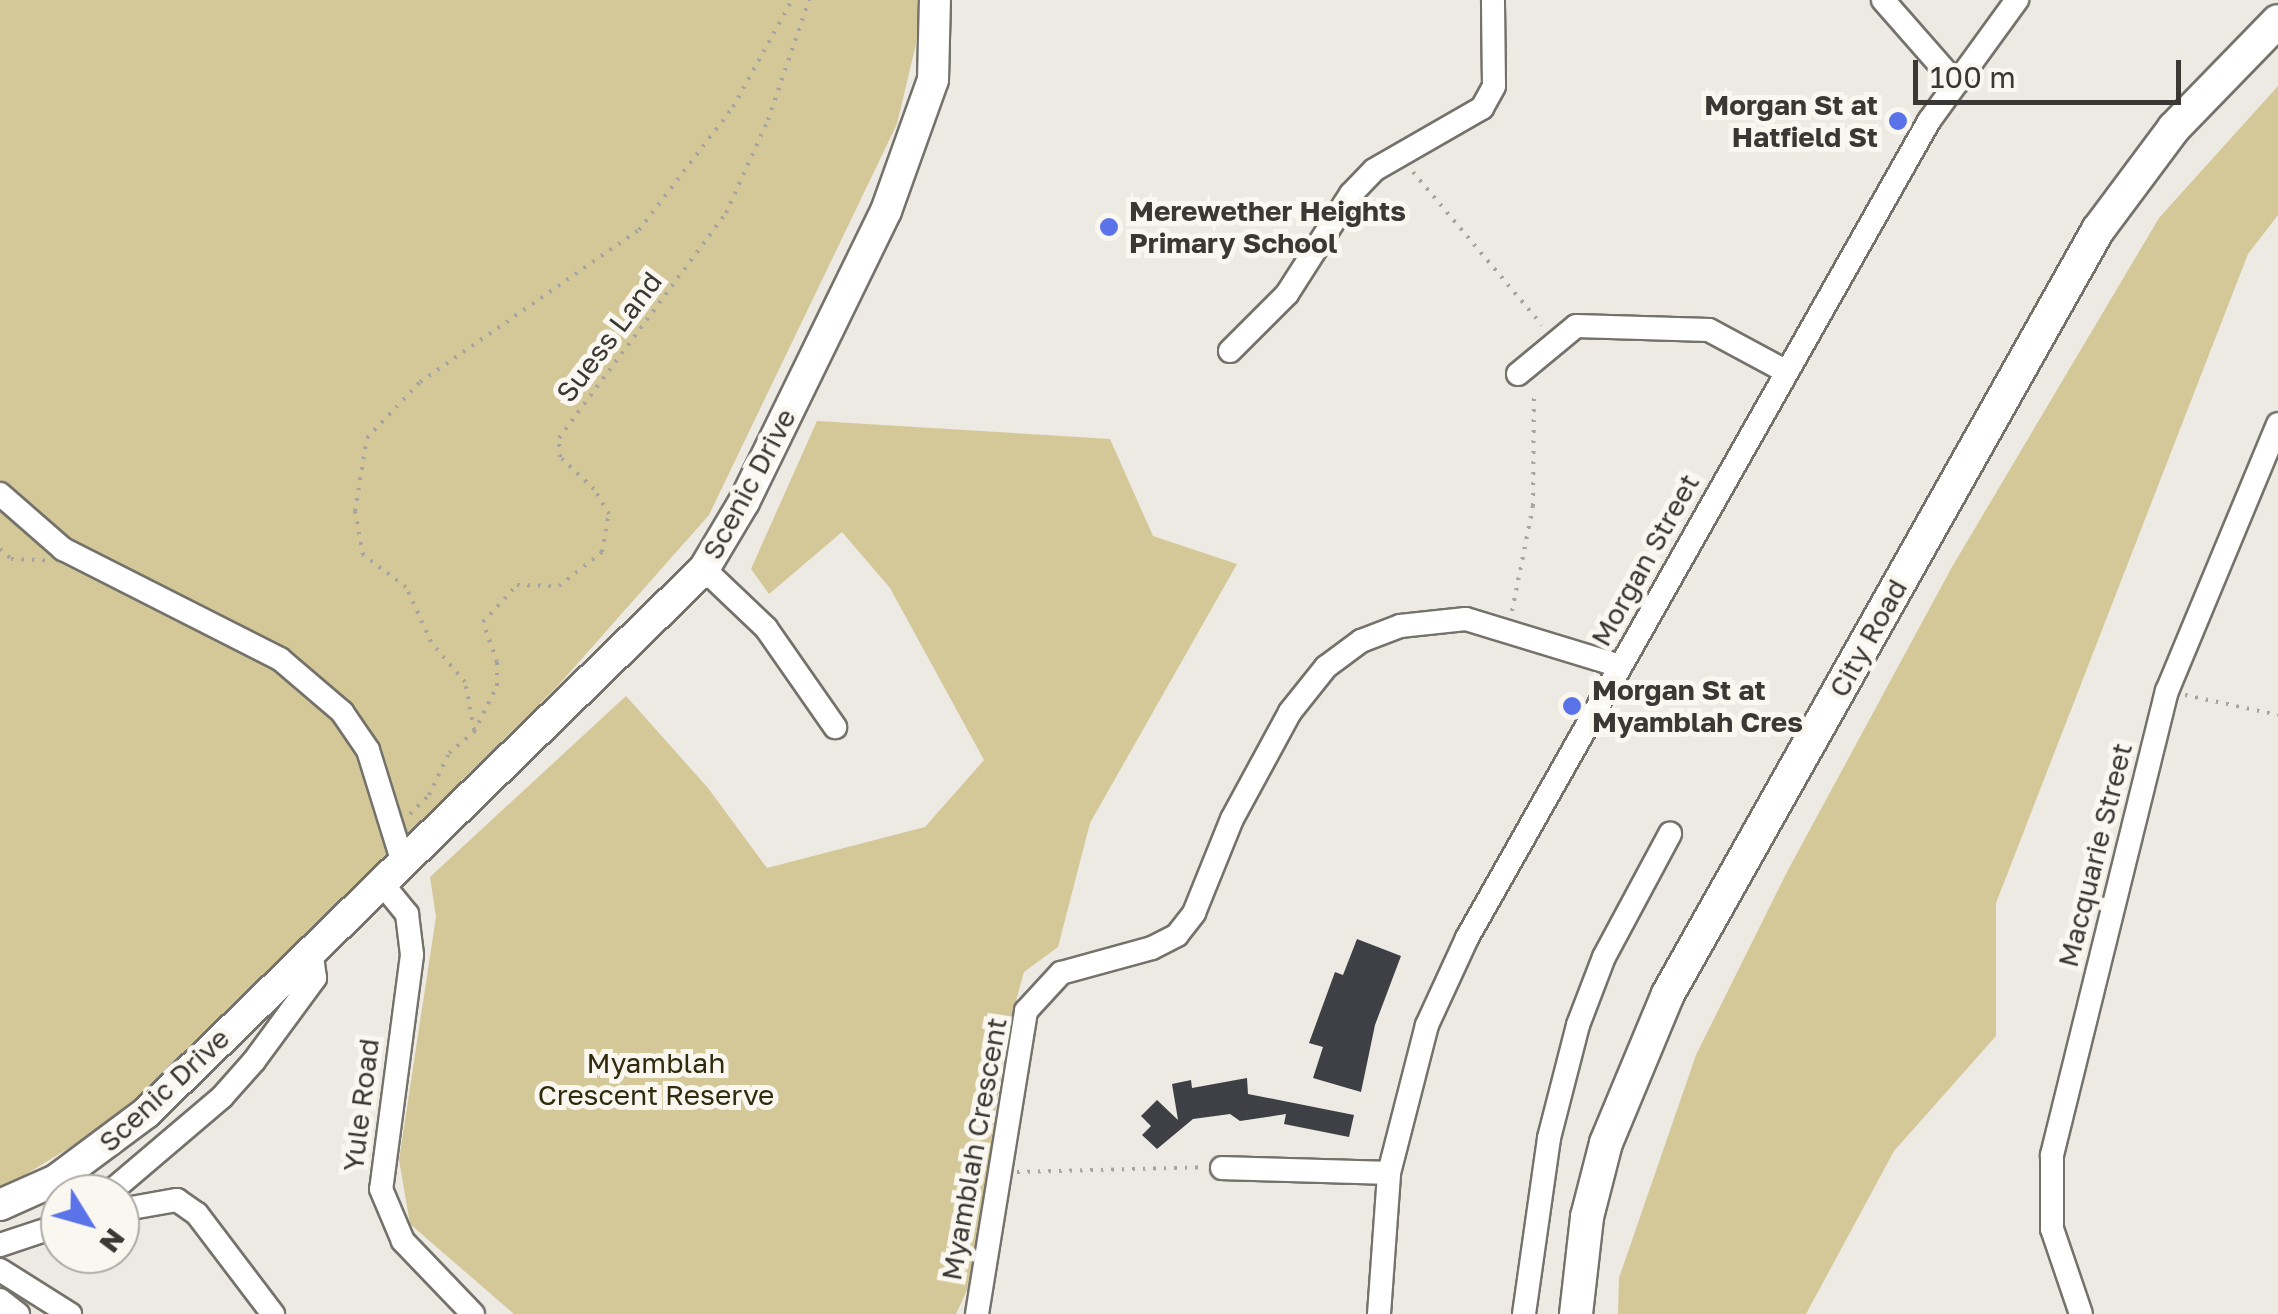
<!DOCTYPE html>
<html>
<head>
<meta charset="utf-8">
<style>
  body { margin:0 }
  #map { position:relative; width:2278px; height:1314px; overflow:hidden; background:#eceae2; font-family:"Golos Text",sans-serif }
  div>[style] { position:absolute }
  .green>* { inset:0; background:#d4c798 }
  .building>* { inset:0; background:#3e4046 }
  .path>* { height:4px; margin-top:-2px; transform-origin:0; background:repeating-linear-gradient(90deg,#a6a49e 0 2.5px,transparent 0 10.5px) }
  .roads { filter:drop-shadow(2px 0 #74726b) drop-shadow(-2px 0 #74726b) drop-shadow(0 2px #74726b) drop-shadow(0 -2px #74726b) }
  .minor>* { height:22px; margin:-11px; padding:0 11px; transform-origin:11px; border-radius:11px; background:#fff }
  .major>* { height:30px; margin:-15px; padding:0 15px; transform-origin:15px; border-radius:15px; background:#fff }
  .highway>* { height:32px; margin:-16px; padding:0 16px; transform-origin:16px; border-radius:16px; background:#fff }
  .dots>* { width:28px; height:28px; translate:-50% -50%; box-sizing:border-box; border:5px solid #f9f7ef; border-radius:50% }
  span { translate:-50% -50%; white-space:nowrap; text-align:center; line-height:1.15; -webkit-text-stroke:10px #f9f7ef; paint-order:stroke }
  .poi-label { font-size:28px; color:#393835; font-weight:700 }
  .right { translate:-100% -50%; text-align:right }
  .left { translate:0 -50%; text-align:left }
  .street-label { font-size:28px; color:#393835 }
  .park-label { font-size:28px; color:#312a0d }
  .north { position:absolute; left:40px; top:1174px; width:100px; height:100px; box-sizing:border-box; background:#f9f7ef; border:2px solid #acaba5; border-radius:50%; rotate:127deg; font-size:28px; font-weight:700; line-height:40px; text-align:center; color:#393835 }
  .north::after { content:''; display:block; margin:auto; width:35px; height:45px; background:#5b73e9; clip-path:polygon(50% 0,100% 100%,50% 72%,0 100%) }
  .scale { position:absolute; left:1913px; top:60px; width:268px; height:45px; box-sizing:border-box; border:5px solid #393835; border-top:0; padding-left:12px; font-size:30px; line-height:35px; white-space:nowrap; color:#393835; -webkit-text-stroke:8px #f9f7ef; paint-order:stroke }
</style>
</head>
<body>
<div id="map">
  <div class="green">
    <i style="clip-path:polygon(0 0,919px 0,920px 27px,897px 124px,709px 515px,555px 689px,115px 1120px,0 1190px)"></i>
    <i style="clip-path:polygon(2278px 86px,2278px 215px,2248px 254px,1996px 903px,1996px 1036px,1894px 1151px,1806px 1314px,1618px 1314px,1619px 1278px,1696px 1055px,1788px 870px,1952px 567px,2159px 218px)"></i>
    <i style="clip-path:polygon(817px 421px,1110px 439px,1153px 536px,1237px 564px,1090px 823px,1058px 947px,1024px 972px,1007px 1033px,972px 1279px,956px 1314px,514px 1314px,410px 1224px,399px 1160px,436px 917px,430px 877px,626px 696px,708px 788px,767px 868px,925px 827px,984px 760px,890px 588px,842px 532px,769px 594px,751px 569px)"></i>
  </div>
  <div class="building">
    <i style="clip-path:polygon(1357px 939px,1401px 956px,1375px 1025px,1361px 1092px,1313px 1078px,1323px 1047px,1309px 1043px,1335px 972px,1343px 975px)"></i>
    <i style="clip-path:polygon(1247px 1078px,1248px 1094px,1354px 1115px,1349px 1137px,1284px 1124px,1286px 1114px,1240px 1121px,1230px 1114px,1193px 1119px,1157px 1149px,1142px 1135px,1151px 1126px,1141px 1116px,1157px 1100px,1178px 1120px,1172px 1084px,1191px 1080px,1192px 1088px)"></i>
  </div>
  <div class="path">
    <i style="left:1413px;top:172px;width:200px;rotate:49.9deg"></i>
    <i style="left:0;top:549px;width:15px;rotate:42deg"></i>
    <i style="left:11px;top:559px;width:34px;rotate:2deg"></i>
    <i style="left:1512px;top:611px;width:107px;rotate:-78.7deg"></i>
    <i style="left:1533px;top:506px;width:109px;rotate:-89.5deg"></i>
    <i style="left:2185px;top:695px;width:95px;rotate:12.1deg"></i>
    <i style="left:474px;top:730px;width:49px;rotate:-100.6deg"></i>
    <i style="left:465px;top:682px;width:52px;rotate:-130.4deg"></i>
    <i style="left:431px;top:642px;width:60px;rotate:-114.4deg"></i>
    <i style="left:406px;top:587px;width:54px;rotate:-143.3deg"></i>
    <i style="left:363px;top:555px;width:45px;rotate:-100.3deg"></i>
    <i style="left:355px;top:511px;width:74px;rotate:-80.7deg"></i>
    <i style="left:367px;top:438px;width:77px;rotate:-46.6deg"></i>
    <i style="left:420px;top:382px;width:267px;rotate:-34.8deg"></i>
    <i style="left:639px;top:230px;width:155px;rotate:-52.6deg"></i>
    <i style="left:733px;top:107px;width:122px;rotate:-61.1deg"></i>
    <i style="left:410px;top:814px;width:27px;rotate:-45deg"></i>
    <i style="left:429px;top:795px;width:47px;rotate:-64.5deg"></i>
    <i style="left:449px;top:753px;width:33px;rotate:-40deg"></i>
    <i style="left:474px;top:732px;width:51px;rotate:-63.4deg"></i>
    <i style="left:497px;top:686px;width:24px;rotate:-90deg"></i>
    <i style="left:497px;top:662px;width:42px;rotate:-109.3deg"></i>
    <i style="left:483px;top:622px;width:50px;rotate:-47.4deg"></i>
    <i style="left:517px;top:585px;width:42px;rotate:1.4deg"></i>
    <i style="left:559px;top:586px;width:55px;rotate:-38.3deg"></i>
    <i style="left:602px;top:552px;width:39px;rotate:-80deg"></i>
    <i style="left:609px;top:514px;width:29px;rotate:-121deg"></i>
    <i style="left:594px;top:489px;width:47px;rotate:-136.7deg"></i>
    <i style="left:560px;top:457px;width:19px;rotate:-93deg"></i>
    <i style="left:559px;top:438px;width:280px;rotate:-53.4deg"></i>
    <i style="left:726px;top:213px;width:102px;rotate:-65.7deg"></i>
    <i style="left:768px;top:120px;width:127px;rotate:-71.1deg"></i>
    <i style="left:1017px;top:1172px;width:186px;rotate:-1.5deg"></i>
  </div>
  <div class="roads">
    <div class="minor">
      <i style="left:1883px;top:0;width:111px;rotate:48.7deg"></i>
      <i style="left:1230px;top:351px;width:81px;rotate:-45deg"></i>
      <i style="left:1287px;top:294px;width:119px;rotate:-57.4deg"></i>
      <i style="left:1351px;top:194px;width:33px;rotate:-46deg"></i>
      <i style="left:1374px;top:170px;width:125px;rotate:-29.9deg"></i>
      <i style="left:1482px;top:108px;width:25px;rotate:-61deg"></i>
      <i style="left:1494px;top:86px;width:86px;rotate:-90.7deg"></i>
      <i style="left:1518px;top:374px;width:75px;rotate:-39.6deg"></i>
      <i style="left:1576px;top:326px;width:133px;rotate:1.7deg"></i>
      <i style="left:1709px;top:330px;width:86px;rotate:28.3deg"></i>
      <i style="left:0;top:494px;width:84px;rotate:41.1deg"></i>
      <i style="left:63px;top:549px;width:243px;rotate:26.9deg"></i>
      <i style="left:280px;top:659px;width:82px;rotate:40.5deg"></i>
      <i style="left:342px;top:712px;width:46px;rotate:55.6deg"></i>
      <i style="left:368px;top:750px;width:115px;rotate:72.8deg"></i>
      <i style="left:704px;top:569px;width:86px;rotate:43.6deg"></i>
      <i style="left:766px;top:628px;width:121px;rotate:55.1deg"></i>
      <i style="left:380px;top:881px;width:43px;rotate:50.7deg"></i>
      <i style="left:407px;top:914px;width:41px;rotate:83deg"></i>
      <i style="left:412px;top:955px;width:236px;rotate:97.5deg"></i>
      <i style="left:381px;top:1189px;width:56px;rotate:67.1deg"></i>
      <i style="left:403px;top:1241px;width:101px;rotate:46.2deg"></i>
      <i style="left:1222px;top:1168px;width:167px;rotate:1.7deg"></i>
      <i style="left:108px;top:1194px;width:150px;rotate:-40.4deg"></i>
      <i style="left:222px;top:1097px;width:48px;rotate:-48.4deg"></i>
      <i style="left:254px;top:1061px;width:103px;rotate:-53.7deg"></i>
      <i style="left:315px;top:978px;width:28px;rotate:-98deg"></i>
      <i style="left:120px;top:1210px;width:58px;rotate:-10deg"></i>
      <i style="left:177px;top:1200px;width:24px;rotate:35deg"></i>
      <i style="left:197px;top:1214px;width:126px;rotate:52.8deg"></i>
      <i style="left:0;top:1245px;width:63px;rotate:-18.4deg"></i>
      <i style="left:0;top:1270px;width:83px;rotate:32.2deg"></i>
      <i style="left:0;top:1300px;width:23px;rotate:38deg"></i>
      <i style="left:977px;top:1314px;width:307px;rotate:-80.8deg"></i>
      <i style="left:1026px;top:1011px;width:52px;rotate:-47.4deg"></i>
      <i style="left:1061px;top:973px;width:94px;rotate:-15.4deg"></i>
      <i style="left:1152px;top:948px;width:28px;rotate:-27deg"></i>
      <i style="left:1177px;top:935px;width:28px;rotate:-52deg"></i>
      <i style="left:1194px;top:913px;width:101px;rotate:-68deg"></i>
      <i style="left:1232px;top:819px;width:122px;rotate:-61.5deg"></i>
      <i style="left:1290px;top:712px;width:58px;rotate:-51.3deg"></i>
      <i style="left:1326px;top:667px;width:44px;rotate:-36.6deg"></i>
      <i style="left:1361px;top:641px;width:42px;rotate:-21deg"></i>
      <i style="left:1400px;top:626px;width:66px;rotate:-6.1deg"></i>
      <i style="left:1466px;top:619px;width:161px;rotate:17deg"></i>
      <i style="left:1379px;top:1314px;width:141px;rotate:-85.9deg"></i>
      <i style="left:1389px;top:1173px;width:153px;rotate:-75.6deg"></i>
      <i style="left:1427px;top:1025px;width:96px;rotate:-65.3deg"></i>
      <i style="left:1467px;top:938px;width:939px;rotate:-60.51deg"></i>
      <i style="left:1929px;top:121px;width:150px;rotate:-54deg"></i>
      <i style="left:1524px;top:1314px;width:178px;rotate:-81.9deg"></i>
      <i style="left:1549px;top:1138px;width:117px;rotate:-75.6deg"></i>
      <i style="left:1578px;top:1025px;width:73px;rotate:-69.1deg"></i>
      <i style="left:1604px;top:957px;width:140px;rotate:-61.8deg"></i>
      <i style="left:2081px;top:1314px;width:90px;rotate:-108.8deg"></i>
      <i style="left:2052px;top:1229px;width:74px;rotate:-90deg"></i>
      <i style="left:2052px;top:1155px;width:478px;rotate:-76.1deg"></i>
      <i style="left:2167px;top:691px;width:289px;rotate:-67.4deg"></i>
    </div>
    <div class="major">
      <i style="left:0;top:1205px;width:61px;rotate:-24.1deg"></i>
      <i style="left:56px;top:1180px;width:112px;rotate:-36.7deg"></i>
      <i style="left:146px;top:1113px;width:779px;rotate:-44.27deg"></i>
      <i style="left:704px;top:569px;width:78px;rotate:-59.2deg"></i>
      <i style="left:744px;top:502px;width:324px;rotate:-64deg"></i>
      <i style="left:886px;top:211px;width:139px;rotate:-70.3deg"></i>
      <i style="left:933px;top:80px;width:80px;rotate:-88.6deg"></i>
    </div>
    <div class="highway">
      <i style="left:1576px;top:1314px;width:98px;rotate:-83.5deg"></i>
      <i style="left:1587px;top:1217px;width:76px;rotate:-75.6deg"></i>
      <i style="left:1606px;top:1143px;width:161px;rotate:-67.4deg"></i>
      <i style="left:1668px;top:994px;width:877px;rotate:-60.63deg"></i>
      <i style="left:2098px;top:230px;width:127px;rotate:-53.3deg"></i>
      <i style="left:2174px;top:128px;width:149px;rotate:-45.8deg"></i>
    </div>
  </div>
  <div class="dots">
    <i style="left:1898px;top:121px;background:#5b73e9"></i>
    <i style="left:1109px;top:227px;background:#5b73e9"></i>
    <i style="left:1572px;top:706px;background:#5b73e9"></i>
  </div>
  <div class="poi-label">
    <span class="right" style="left:1878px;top:121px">Morgan St at<br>Hatfield St</span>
    <span class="left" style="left:1129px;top:227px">Merewether Heights<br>Primary School</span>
    <span class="left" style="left:1592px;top:706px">Morgan St at<br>Myamblah Cres</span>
  </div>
  <div class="street-label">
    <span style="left:609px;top:337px;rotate:-53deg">Suess Land</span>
    <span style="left:749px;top:484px;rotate:-62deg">Scenic Drive</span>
    <span style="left:1645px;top:560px;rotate:-61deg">Morgan Street</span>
    <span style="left:1868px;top:638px;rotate:-61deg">City Road</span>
    <span style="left:2095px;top:855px;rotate:-76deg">Macquarie Street</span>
    <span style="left:164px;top:1090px;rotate:-43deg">Scenic Drive</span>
    <span style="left:361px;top:1105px;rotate:-83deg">Yule Road</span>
    <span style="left:974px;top:1149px;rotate:-80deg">Myamblah Crescent</span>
  </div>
  <div class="park-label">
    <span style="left:656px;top:1079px">Myamblah<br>Crescent Reserve</span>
  </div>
  <div class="north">N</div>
  <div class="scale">100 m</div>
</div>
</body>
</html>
